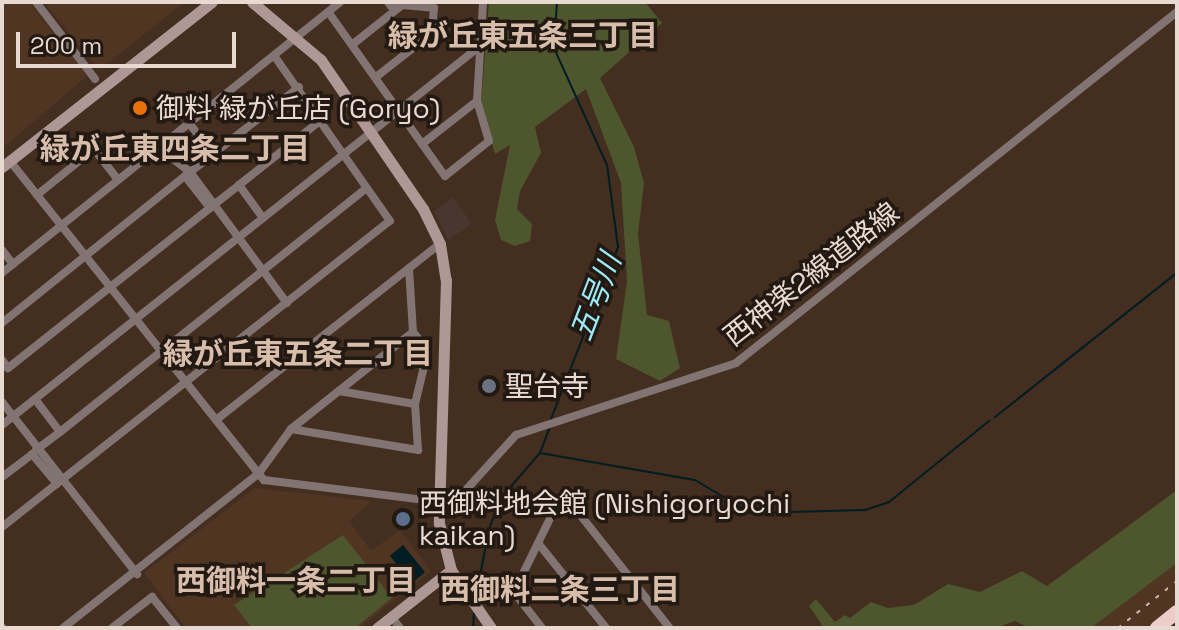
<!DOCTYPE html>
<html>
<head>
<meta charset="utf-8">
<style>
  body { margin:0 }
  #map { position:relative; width:1179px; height:630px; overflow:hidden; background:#432e1f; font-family:"Space Grotesk","Noto Sans JP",sans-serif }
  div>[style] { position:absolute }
  .industrial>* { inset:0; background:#49362f }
  .built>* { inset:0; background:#503523 }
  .green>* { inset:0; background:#4e562e }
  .round { border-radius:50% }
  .water>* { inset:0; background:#001d23; transform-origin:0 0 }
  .stream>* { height:2px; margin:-1px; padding:0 1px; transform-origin:1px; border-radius:1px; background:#001d23 }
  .street>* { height:8px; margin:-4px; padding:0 4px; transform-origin:4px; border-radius:4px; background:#827472 }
  .secondary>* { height:11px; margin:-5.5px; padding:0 5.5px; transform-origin:5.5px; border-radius:5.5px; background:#ae9795 }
  .highway>* { height:14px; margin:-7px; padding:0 7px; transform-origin:7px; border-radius:7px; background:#eeccc8 }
  .rail>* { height:2px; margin-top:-1px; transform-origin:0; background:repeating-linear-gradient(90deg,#cbbcb2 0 4px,transparent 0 12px) }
  .dots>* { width:22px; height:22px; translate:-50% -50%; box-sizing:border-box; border:4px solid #221912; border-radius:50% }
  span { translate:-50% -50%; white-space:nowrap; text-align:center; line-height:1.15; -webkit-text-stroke:7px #221912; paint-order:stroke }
  .poi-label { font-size:28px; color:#e8dad1 }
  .left { translate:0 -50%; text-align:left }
  .street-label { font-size:28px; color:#e8dad1 }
  .neighbourhood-label { font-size:30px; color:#d8bdab; font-weight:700 }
  .water-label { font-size:30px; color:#9ceaf8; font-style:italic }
  .frame { position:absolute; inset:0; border:4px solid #e8dad1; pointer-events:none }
  .scale { position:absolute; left:16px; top:32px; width:220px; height:36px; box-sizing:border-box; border:4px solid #e8dad1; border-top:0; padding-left:10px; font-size:24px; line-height:28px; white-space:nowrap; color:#e8dad1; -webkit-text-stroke:6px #221912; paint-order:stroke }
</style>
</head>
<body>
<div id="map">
  <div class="industrial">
    <i style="clip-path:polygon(453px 197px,472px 224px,448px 240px,434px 211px)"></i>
  </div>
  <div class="built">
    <i style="clip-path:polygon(2px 2px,29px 2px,87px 76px,2px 149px)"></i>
    <i style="clip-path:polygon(44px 2px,185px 2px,99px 70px)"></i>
    <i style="clip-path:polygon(255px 488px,372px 501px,349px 521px,371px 551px,400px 530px,431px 571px,359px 628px,186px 628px,144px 573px)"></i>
    <i style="clip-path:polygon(1177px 563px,1177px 604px,1147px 628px,1091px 628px)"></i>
  </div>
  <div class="green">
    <i style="clip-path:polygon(489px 2px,645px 2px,662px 23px,600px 78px,634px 147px,644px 183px,638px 234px,647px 315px,669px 321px,680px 368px,660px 381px,616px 359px,627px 281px,621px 183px,586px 89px,535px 127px,541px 153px,520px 191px,517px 209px,532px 224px,530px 241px,515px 246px,501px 240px,495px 220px,510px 145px,495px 154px,481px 103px)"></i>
    <i class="round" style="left:128px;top:135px;width:22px;height:22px"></i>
    <i style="clip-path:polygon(1177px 490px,1177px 563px,1091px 628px,1029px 628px,1015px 621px,996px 628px,824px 628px,809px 606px,816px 599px,835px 622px,845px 615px,850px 618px,871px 602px,888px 608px,914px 605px,948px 584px,980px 592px,1022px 571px,1047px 586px)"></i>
    <i style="clip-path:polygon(343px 535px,392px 598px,355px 628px,252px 628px,234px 605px)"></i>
  </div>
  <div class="water">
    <i style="left:403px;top:545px;width:35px;height:17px;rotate:51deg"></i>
  </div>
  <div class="stream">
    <i style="left:995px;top:417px;width:232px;rotate:-38.4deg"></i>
    <i style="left:551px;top:419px;width:185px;rotate:-68.7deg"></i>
    <i style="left:618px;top:247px;width:83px;rotate:-97.6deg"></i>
    <i style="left:607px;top:165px;width:128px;rotate:-114.4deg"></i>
    <i style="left:554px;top:48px;width:46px;rotate:-86.3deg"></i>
    <i style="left:540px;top:453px;width:157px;rotate:9.9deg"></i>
    <i style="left:695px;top:480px;width:64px;rotate:31deg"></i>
    <i style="left:750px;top:513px;width:115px;rotate:-1.5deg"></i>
    <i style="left:865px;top:510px;width:25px;rotate:-18deg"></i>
    <i style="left:889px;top:502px;width:129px;rotate:-39deg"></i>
    <i style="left:476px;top:599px;width:68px;rotate:-79.8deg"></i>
    <i style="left:488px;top:532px;width:35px;rotate:-70deg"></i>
    <i style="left:500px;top:499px;width:61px;rotate:-49deg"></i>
    <i style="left:540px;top:453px;width:26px;rotate:-69deg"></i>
    <i style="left:473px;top:628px;width:15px;rotate:-86deg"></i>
  </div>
  <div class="street">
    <i style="left:36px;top:2px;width:97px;rotate:52.5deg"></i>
    <i style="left:388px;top:2px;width:5px;rotate:53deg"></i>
    <i style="left:391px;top:6px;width:7px;rotate:-34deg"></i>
    <i style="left:329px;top:13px;width:200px;rotate:54.6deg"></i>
    <i style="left:445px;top:176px;width:56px;rotate:-38.5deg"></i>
    <i style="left:489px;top:141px;width:42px;rotate:-106.7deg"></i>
    <i style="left:477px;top:101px;width:99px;rotate:-86.5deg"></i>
    <i style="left:353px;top:44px;width:63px;rotate:-38.5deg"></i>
    <i style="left:402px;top:5px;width:32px;rotate:5deg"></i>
    <i style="left:434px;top:8px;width:25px;rotate:95deg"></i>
    <i style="left:432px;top:33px;width:71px;rotate:141.8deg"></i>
    <i style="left:189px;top:123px;width:39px;rotate:52deg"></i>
    <i style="left:213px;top:154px;width:109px;rotate:-37.9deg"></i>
    <i style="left:422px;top:144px;width:70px;rotate:-38deg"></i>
    <i style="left:158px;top:147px;width:41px;rotate:38deg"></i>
    <i style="left:190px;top:172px;width:163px;rotate:53.5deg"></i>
    <i style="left:10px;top:161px;width:408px;rotate:51.5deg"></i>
    <i style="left:264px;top:480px;width:177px;rotate:7.1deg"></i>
    <i style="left:440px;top:502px;width:27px;rotate:-24deg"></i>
    <i style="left:465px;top:491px;width:76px;rotate:-47.7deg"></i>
    <i style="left:516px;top:435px;width:231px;rotate:-18.1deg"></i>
    <i style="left:736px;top:363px;width:564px;rotate:-38.52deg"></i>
    <i style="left:189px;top:173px;width:31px;rotate:-38deg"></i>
    <i style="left:37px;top:195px;width:73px;rotate:-38.9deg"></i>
    <i style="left:94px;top:149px;width:39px;rotate:52deg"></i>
    <i style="left:211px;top:207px;width:36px;rotate:-38deg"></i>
    <i style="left:263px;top:218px;width:41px;rotate:-126deg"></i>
    <i style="left:239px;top:185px;width:105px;rotate:-38.4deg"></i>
    <i style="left:2px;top:250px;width:18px;rotate:52deg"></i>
    <i style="left:2px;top:273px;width:433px;rotate:-38.7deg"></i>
    <i style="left:2px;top:323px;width:235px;rotate:-38.8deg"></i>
    <i style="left:185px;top:176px;width:41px;rotate:52deg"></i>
    <i style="left:210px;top:208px;width:258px;rotate:141.6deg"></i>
    <i style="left:8px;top:368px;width:10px;rotate:-127deg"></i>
    <i style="left:339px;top:391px;width:77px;rotate:9.7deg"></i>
    <i style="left:35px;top:399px;width:41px;rotate:52.9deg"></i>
    <i style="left:60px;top:432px;width:392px;rotate:-38.5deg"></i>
    <i style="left:2px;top:402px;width:219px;rotate:51.9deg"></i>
    <i style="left:216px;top:420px;width:285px;rotate:-38.2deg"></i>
    <i style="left:2px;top:425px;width:609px;rotate:-38.4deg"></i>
    <i style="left:291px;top:429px;width:129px;rotate:9.4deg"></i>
    <i style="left:418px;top:450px;width:46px;rotate:-93.7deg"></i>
    <i style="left:415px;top:404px;width:56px;rotate:-76.5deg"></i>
    <i style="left:428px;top:350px;width:23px;rotate:-130deg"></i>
    <i style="left:413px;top:332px;width:64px;rotate:-93.6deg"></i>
    <i style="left:36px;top:450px;width:30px;rotate:-37deg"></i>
    <i style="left:2px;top:477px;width:38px;rotate:-37deg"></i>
    <i style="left:32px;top:454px;width:39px;rotate:50deg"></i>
    <i style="left:2px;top:527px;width:494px;rotate:-38.3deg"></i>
    <i style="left:390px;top:221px;width:200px;rotate:-125deg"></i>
    <i style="left:538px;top:543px;width:109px;rotate:51.3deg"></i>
    <i style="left:392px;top:617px;width:14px;rotate:54deg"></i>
    <i style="left:2px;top:627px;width:1px;rotate:45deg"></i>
    <i style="left:63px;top:628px;width:250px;rotate:-38.3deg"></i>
    <i style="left:259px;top:473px;width:54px;rotate:-54deg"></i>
    <i style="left:291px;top:429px;width:156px;rotate:-38.5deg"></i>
    <i style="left:112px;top:628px;width:51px;rotate:-37.8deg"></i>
    <i style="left:152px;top:597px;width:40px;rotate:51deg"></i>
    <i style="left:542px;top:628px;width:46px;rotate:-127.9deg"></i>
    <i style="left:514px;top:592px;width:105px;rotate:-63.9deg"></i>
    <i style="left:560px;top:498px;width:6px;rotate:-9deg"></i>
    <i style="left:566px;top:497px;width:167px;rotate:51.6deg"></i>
  </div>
  <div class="secondary">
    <i style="left:252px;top:2px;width:90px;rotate:40deg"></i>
    <i style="left:321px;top:60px;width:181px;rotate:55.6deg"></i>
    <i style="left:423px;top:209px;width:39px;rotate:64deg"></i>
    <i style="left:440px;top:244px;width:36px;rotate:81deg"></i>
    <i style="left:446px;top:280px;width:243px;rotate:91.7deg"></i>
    <i style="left:439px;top:523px;width:49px;rotate:75.7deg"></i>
    <i style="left:451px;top:570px;width:70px;rotate:55.4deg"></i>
    <i style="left:2px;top:167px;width:267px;rotate:-38.2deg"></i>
    <i style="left:377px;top:628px;width:94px;rotate:-38.1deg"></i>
  </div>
  <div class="highway">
    <i style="left:1157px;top:628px;width:26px;rotate:-39deg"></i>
  </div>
  <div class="rail">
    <i style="left:1118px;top:628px;width:75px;rotate:-38.5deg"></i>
  </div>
  <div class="dots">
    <i style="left:140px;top:108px;background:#e8710a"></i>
    <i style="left:489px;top:386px;background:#6b7280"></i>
    <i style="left:403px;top:519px;background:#5c6f8a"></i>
  </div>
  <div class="poi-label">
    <span class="left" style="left:156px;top:108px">御料 緑が丘店 (Goryo)</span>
    <span class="left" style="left:505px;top:386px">聖台寺</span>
    <span class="left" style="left:419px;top:519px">西御料地会館 (Nishigoryochi<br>kaikan)</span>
  </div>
  <div class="street-label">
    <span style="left:811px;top:274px;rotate:-38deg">西神楽2線道路線</span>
  </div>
  <div class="neighbourhood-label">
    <span style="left:523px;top:36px">緑が丘東五条三丁目</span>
    <span style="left:175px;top:149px">緑が丘東四条二丁目</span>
    <span style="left:298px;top:354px">緑が丘東五条二丁目</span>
    <span style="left:296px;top:581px">西御料一条二丁目</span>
    <span style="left:560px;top:590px">西御料二条三丁目</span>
  </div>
  <div class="water-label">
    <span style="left:596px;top:297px;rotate:-69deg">五号川</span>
  </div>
  <div class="frame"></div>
  <div class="scale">200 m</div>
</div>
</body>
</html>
